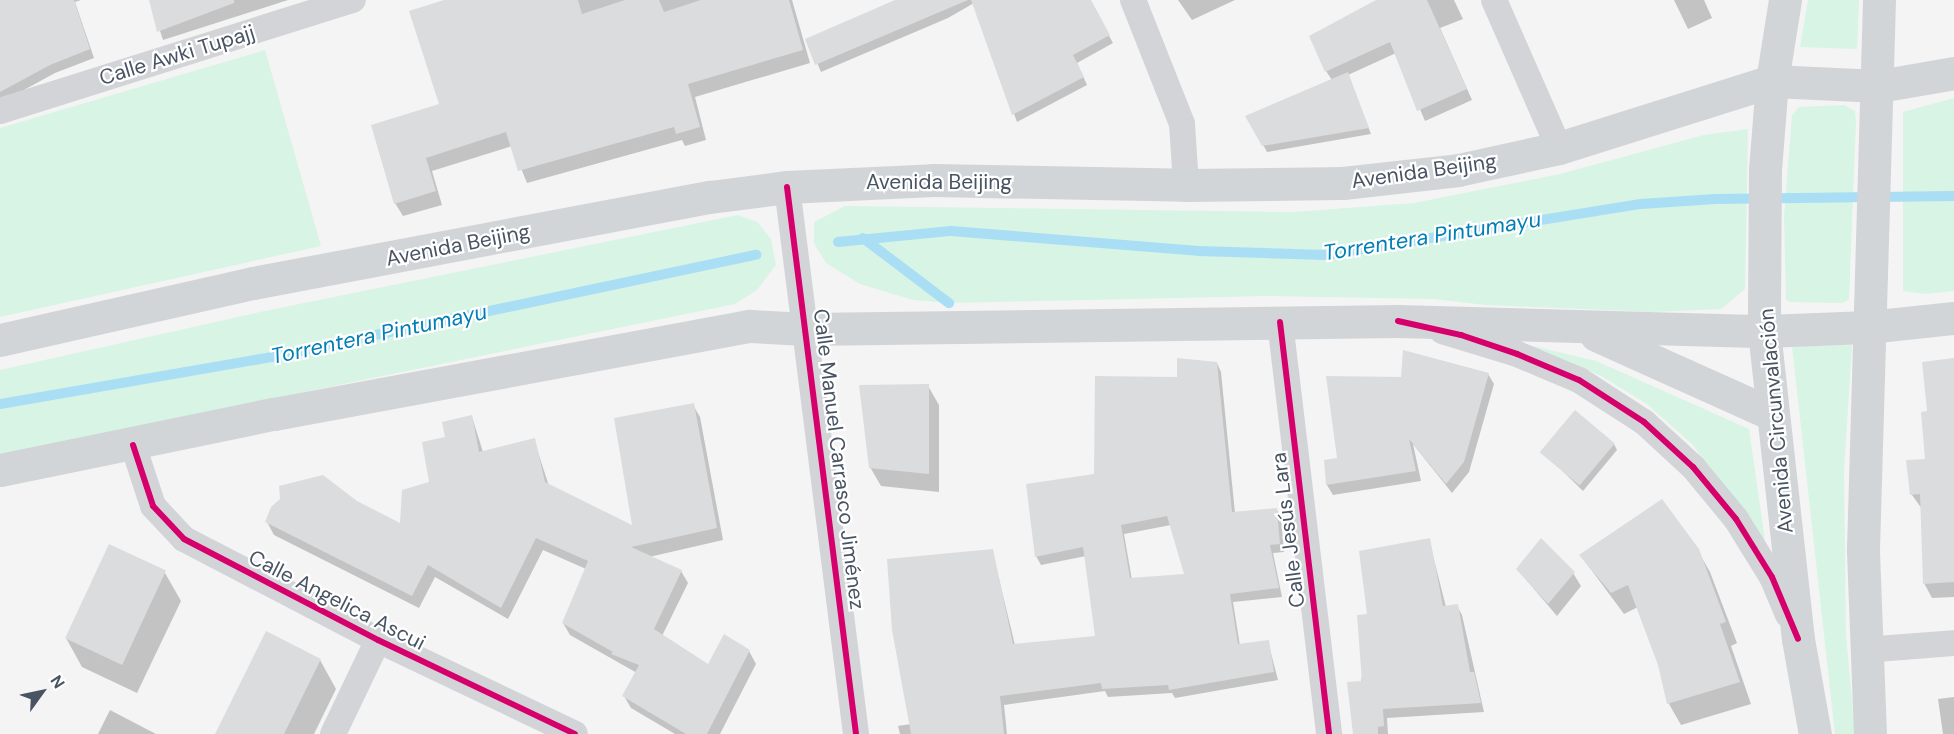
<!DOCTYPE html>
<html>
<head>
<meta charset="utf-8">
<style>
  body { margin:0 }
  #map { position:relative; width:1954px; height:734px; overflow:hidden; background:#f4f4f4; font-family:"DM Sans",sans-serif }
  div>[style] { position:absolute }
  .green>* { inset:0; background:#d7f4e5 }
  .shadow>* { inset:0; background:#0003 }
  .stream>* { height:10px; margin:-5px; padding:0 5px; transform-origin:5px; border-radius:5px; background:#a9def5 }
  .building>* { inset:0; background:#dbdcde; transform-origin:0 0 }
  .street>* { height:26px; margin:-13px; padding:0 13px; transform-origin:13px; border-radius:13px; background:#d2d4d7 }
  .secondary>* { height:33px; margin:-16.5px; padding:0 16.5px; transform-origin:16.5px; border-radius:16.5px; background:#d2d5d8 }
  .cycleway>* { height:6px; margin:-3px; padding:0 3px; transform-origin:3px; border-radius:3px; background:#d6006c }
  span { translate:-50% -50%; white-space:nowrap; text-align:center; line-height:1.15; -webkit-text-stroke:4.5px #fff; paint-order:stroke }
  .street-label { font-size:21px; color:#485463 }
  .water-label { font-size:22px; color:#017eb5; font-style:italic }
  .north { position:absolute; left:12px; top:662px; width:60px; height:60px; -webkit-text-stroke:4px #fff; paint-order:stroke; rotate:57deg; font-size:16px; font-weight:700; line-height:24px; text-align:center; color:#485463 }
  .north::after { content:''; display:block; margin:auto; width:21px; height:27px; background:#485463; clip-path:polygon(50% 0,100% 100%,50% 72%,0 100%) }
</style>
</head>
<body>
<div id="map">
  <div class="green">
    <i style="clip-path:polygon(1808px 0,1859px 0,1857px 49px,1800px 47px)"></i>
    <i style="clip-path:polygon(265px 50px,321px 246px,0 317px,0 128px)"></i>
    <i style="clip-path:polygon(1954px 98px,1954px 291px,1925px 294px,1903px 291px,1903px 112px)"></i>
    <i style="clip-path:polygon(1844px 105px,1855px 111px,1856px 121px,1849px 299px,1843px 303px,1790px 302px,1786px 300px,1784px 216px,1792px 115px,1799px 107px)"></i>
    <i style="clip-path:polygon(1748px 129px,1745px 289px,1721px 309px,1654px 312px,1486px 305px,1434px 299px,1267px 296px,949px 303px,913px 300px,860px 284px,826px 263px,814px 243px,814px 222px,845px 206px,1294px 212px,1414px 203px,1560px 174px,1704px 135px)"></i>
    <i style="clip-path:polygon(738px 215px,757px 222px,771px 239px,776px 265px,757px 290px,735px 304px,0 454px,0 370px,260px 312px)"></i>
    <i style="clip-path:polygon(1529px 345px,1596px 361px,1749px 429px,1765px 541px,1692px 444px,1647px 404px,1601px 376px)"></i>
    <i style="clip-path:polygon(1852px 345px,1844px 471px,1846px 635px,1855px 734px,1835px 734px,1792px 346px)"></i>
  </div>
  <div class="shadow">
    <i style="clip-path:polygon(0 0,81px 0,75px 2px,94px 58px,55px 73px,0 103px)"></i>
    <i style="clip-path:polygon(150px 0,288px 0,163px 40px)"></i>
    <i style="clip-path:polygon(458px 0,792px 0,810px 63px,695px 97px,706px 140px,685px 146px,682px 140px,527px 183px,512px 146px,432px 171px,442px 205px,403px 216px,395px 203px,441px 105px)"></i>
    <i style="clip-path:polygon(899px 0,1026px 0,1094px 8px,1113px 43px,1077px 63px,1087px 85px,1017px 122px,974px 3px,948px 18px,821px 72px,807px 39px)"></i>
    <i style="clip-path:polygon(1178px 0,1235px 0,1192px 20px)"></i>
    <i style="clip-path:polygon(1379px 0,1454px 0,1463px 19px,1440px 28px,1472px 100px,1425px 121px,1396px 53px,1348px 75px,1371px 134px,1267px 152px,1247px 116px,1332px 80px,1326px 71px)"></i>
    <i style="clip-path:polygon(1674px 0,1704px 0,1712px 18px,1688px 29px)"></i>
    <i style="clip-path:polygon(1954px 359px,1954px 597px,1932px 598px,1924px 583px,1922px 509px,1912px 495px,1908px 462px,1927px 460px,1929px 412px)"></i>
    <i style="clip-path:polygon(evenodd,1217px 363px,1221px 372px,1235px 513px,1277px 510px,1281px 518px,1284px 552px,1273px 553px,1282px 597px,1233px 602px,1240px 646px,1268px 642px,1278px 680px,1175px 698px,1172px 693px,1108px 697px,1105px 691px,1004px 705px,1007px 734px,900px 734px,898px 726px,911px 724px,992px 550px,1015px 645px,1096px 637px,1086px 556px,1041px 565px,1036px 556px,1096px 475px,1179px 379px,1217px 363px,1171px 525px,1186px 575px,1132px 580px,1124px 534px,1171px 525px)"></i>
    <i style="clip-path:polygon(1488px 374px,1494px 384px,1469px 472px,1452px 493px,1413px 444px,1421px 481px,1333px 495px,1327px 485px,1326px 461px,1338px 459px,1402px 379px)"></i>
    <i style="clip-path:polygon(928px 386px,939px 405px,939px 492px,881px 486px,870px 467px)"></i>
    <i style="clip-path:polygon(693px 405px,700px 417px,723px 540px,649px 557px,681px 571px,688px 583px,662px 636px,708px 666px,749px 651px,756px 664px,720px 734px,675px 734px,631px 708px,624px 696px,637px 673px,570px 635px,563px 623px,586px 569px,543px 550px,508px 619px,435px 577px,419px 608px,274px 535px,267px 522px,356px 502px,402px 526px,431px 483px,447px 438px,472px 417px,483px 452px,534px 440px,549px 486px,634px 527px)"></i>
    <i style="clip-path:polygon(1614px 444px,1617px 450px,1583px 491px,1546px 455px)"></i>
    <i style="clip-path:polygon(1429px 540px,1446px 607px,1457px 606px,1462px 615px,1484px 712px,1387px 718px,1388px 734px,1355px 734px,1369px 615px)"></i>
    <i style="clip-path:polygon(1697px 549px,1710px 572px,1737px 643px,1731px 646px,1751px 704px,1681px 725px,1669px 704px,1660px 664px,1638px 607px,1624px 614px,1581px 556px)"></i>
    <i style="clip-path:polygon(1517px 569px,1573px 573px,1581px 586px,1557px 616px)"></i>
    <i style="clip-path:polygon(165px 573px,181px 601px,137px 693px,82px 667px,66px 638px)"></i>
    <i style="clip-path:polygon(320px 660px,336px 689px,314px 734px,220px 734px)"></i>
    <i style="clip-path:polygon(1954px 697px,1954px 734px,1943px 734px,1938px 699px)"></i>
    <i style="clip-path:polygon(110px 710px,156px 734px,98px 734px)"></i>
  </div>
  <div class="stream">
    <i style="left:863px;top:238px;width:108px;rotate:37.1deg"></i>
    <i style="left:838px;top:242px;width:114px;rotate:-5.6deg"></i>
    <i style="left:951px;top:231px;width:248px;rotate:4.6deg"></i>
    <i style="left:1198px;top:251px;width:127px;rotate:1.8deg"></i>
    <i style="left:1325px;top:255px;width:320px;rotate:-9.2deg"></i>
    <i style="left:1641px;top:204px;width:74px;rotate:-3.9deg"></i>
    <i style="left:1715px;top:199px;width:239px;rotate:-0.7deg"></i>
    <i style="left:0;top:404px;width:275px;rotate:-9.8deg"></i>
    <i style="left:271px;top:357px;width:496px;rotate:-11.9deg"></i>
  </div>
  <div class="building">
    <i style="clip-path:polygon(0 0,74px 0,90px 49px,50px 65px,0 92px)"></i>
    <i style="clip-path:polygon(149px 0,234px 0,234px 3px,157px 32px)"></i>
    <i style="clip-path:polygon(444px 0,578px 0,582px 14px,625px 0,659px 0,664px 12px,701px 0,789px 0,803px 50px,688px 84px,700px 127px,676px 134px,674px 127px,518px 171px,506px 132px,426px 158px,436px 191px,394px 204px,371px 125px,439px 104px,409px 11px)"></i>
    <i style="clip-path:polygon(895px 0,968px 0,815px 65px,805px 39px)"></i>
    <i style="clip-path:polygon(971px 0,1091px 0,1110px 35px,1073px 55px,1084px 77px,1012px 115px)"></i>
    <i style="clip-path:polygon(1376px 0,1427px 0,1467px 89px,1417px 111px,1390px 42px,1325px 72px,1309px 36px)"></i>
    <i style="clip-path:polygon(1348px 72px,1369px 128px,1262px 146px,1245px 116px)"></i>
    <i style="clip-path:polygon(1403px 350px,1489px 373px,1464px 462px,1446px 484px,1409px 439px,1416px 471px,1326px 485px,1324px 460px,1337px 458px,1326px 376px,1401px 377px)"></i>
    <i style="clip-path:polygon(evenodd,1177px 358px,1217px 362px,1232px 512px,1277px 508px,1280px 544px,1270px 545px,1279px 588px,1230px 594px,1238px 644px,1269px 640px,1274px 672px,1169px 690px,1168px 685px,1102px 689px,1101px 683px,1000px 696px,1004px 734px,911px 734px,892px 630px,887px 559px,993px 549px,1013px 644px,1095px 636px,1083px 547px,1035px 557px,1026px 484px,1094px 474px,1095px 376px,1177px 377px,1177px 358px,1167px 516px,1184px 574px,1130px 578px,1121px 525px,1167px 516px)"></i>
    <i style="clip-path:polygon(1954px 358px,1954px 582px,1923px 584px,1920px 494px,1910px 495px,1906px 460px,1925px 459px,1921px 412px,1927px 411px,1922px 362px)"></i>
    <i style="clip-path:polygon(929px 384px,929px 474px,869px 468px,859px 385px)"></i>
    <i style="clip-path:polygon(694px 403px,717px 528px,631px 547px,682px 570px,654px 629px,708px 664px,724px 634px,750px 650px,707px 734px,686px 734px,622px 696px,639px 665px,611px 654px,613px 652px,562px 623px,588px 561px,536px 538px,501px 608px,428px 565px,412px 596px,265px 522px,271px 507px,280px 499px,279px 486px,323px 475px,357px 501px,400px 523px,402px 490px,429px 482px,422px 442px,445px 437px,442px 422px,472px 415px,479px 452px,535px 438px,545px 482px,632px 525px,614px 418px)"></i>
    <i style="left:1575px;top:410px;width:52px;height:55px;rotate:40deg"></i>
    <i style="clip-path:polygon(1662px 499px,1699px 549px,1726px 622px,1720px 624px,1740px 682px,1667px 704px,1658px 665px,1628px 585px,1611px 593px,1579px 555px)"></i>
    <i style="clip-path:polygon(1430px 538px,1443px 606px,1458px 604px,1470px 672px,1474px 672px,1481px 703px,1383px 709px,1384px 726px,1378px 727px,1378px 734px,1353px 734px,1347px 682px,1362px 681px,1357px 615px,1367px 614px,1359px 551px)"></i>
    <i style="clip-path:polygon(1541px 538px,1575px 572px,1548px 604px,1516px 569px)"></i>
    <i style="left:109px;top:544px;width:63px;height:104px;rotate:25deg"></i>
    <i style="clip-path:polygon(266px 631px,321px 659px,284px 734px,215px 734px)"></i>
  </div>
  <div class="street">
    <i style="left:1133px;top:0;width:133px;rotate:68.4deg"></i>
    <i style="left:1182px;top:124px;width:61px;rotate:86.2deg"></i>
    <i style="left:1494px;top:0;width:162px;rotate:66.3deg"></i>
    <i style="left:0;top:111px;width:370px;rotate:-17.5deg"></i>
    <i style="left:787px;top:187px;width:551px;rotate:82.81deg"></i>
    <i style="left:1280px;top:322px;width:415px;rotate:83.2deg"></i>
    <i style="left:1442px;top:331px;width:78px;rotate:17deg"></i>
    <i style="left:1517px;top:354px;width:67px;rotate:22.8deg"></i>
    <i style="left:1579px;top:380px;width:77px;rotate:32.9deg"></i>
    <i style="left:1644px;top:422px;width:67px;rotate:42.6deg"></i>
    <i style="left:1693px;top:467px;width:67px;rotate:50.4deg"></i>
    <i style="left:1736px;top:519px;width:68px;rotate:58.2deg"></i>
    <i style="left:1772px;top:577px;width:41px;rotate:67.2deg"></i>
    <i style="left:133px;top:445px;width:64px;rotate:71.8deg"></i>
    <i style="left:153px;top:506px;width:45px;rotate:46.8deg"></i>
    <i style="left:184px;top:539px;width:219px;rotate:27.5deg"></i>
    <i style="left:378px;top:640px;width:218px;rotate:25.5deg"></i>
    <i style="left:1864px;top:650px;width:90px;rotate:-4.4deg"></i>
    <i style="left:333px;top:734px;width:104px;rotate:-64.4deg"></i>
  </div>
  <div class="secondary">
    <i style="left:1785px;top:0;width:82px;rotate:99.1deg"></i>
    <i style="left:1772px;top:81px;width:89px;rotate:94.5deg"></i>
    <i style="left:1765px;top:170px;width:161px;rotate:90.4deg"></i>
    <i style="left:1764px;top:331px;width:310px;rotate:83.7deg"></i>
    <i style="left:1798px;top:639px;width:97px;rotate:79.9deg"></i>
    <i style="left:1596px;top:335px;width:193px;rotate:24.2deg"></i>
    <i style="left:0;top:340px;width:259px;rotate:-12.7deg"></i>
    <i style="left:253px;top:283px;width:465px;rotate:-10.7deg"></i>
    <i style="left:710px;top:197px;width:78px;rotate:-7.4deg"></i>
    <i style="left:787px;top:187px;width:146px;rotate:-2.7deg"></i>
    <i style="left:933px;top:180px;width:253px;rotate:1.1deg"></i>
    <i style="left:1186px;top:185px;width:157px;rotate:-0.7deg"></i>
    <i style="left:1343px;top:183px;width:116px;rotate:-6.4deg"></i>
    <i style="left:1458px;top:170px;width:103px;rotate:-12.3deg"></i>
    <i style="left:1559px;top:148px;width:223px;rotate:-17.5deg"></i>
    <i style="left:1772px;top:81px;width:107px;rotate:2.7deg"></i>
    <i style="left:1879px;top:86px;width:76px;rotate:-9.8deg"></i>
    <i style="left:0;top:470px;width:280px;rotate:-11.6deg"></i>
    <i style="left:274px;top:414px;width:484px;rotate:-10.5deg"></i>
    <i style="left:750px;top:326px;width:56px;rotate:3.1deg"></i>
    <i style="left:806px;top:329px;width:592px;rotate:-0.77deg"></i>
    <i style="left:1398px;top:321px;width:366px;rotate:1.6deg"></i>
    <i style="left:1764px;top:331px;width:104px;rotate:-2.2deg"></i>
    <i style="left:1868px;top:327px;width:86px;rotate:-6deg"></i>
    <i style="left:1870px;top:734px;width:185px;rotate:-92.2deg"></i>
    <i style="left:1863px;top:549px;width:549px;rotate:-88.33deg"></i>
  </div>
  <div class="cycleway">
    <i style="left:787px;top:187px;width:551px;rotate:82.81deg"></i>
    <i style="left:1398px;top:321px;width:65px;rotate:12.5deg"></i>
    <i style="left:1461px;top:335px;width:59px;rotate:18.7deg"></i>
    <i style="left:1517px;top:354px;width:67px;rotate:22.8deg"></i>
    <i style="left:1579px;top:380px;width:77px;rotate:32.9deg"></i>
    <i style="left:1644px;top:422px;width:67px;rotate:42.6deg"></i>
    <i style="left:1693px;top:467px;width:67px;rotate:50.4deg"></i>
    <i style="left:1736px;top:519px;width:68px;rotate:58.2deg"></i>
    <i style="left:1772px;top:577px;width:67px;rotate:67.2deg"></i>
    <i style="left:1280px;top:322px;width:415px;rotate:83.2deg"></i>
    <i style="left:133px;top:445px;width:64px;rotate:71.8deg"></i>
    <i style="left:153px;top:506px;width:45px;rotate:46.8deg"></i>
    <i style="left:184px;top:539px;width:219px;rotate:27.5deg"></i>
    <i style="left:378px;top:640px;width:218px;rotate:25.5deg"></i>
  </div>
  <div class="street-label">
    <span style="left:177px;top:55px;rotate:-17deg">Calle Awki Tupajj</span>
    <span style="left:1424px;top:171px;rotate:-8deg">Avenida Beijing</span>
    <span style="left:939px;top:182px">Avenida Beijing</span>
    <span style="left:458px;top:245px;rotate:-11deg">Avenida Beijing</span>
    <span style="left:1776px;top:421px;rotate:-95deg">Avenida Circunvalación</span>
    <span style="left:839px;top:459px;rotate:83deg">Calle Manuel Carrasco Jiménez</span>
    <span style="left:1288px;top:530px;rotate:-97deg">Calle Jesús Lara</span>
    <span style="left:337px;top:600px;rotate:27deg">Calle Angelica Ascui</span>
  </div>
  <div class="water-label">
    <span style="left:1432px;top:236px;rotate:-9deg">Torrentera Pintumayu</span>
    <span style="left:379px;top:334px;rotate:-12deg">Torrentera Pintumayu</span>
  </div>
  <div class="north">N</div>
</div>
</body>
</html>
